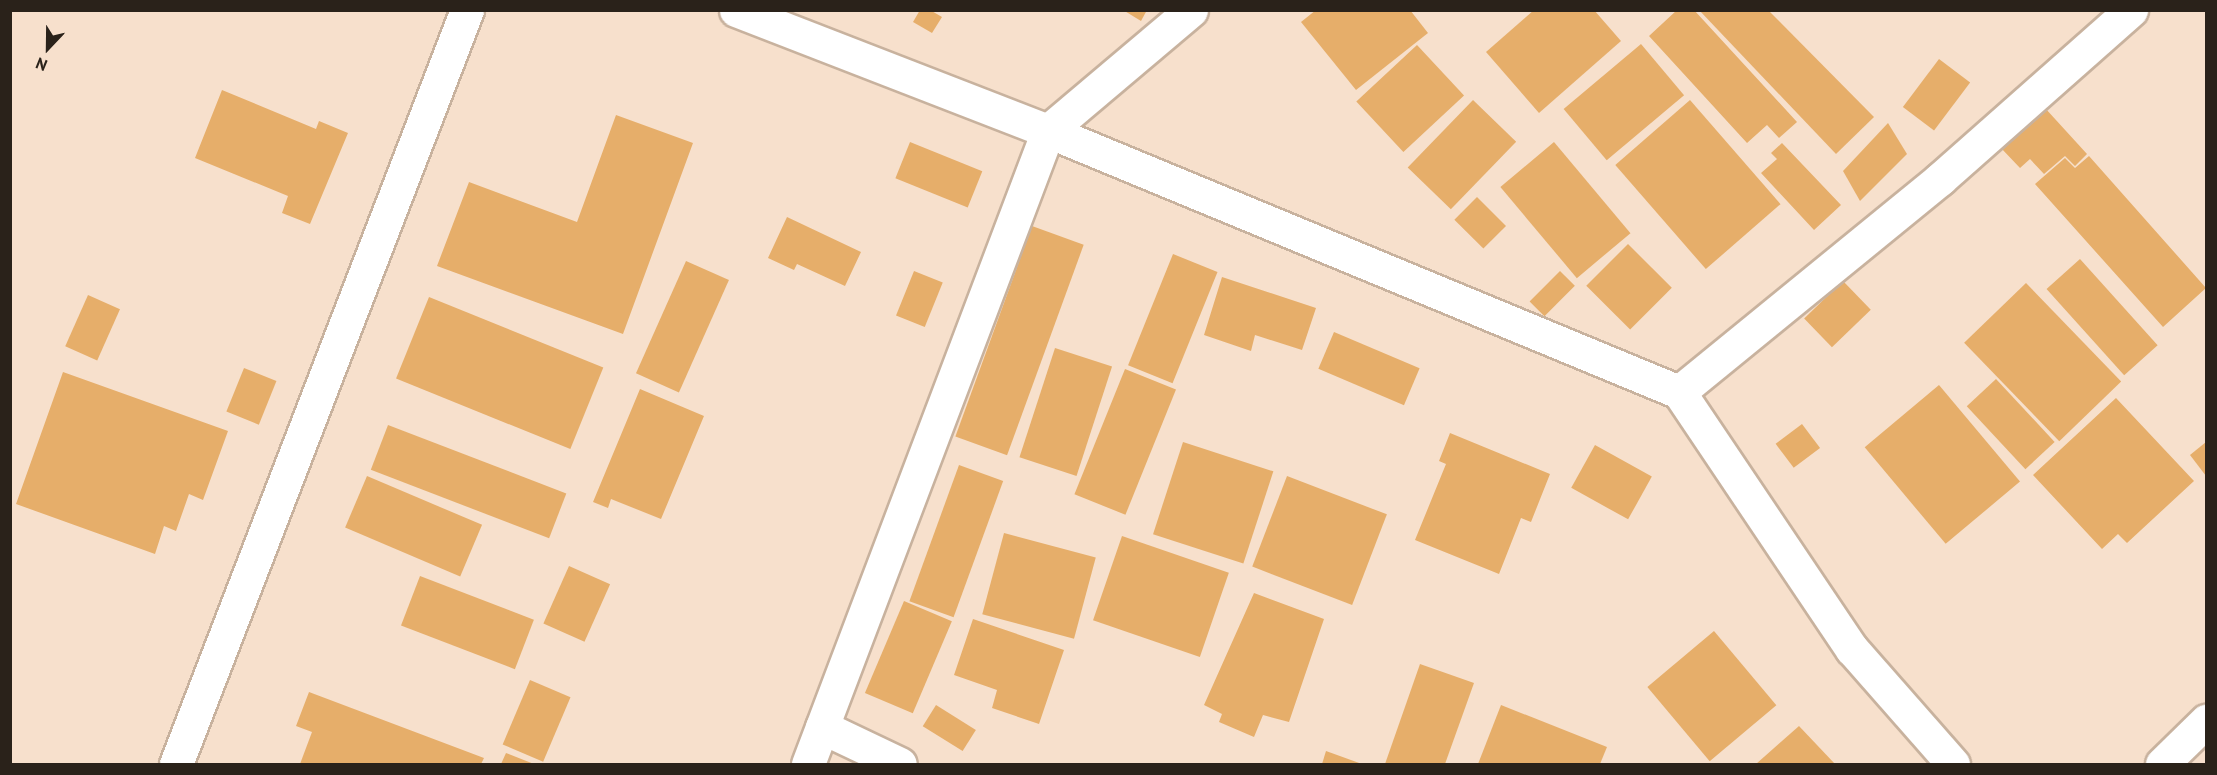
<!DOCTYPE html>
<html>
<head>
<meta charset="utf-8">
<style>
  body { margin:0 }
  #map { position:relative; width:2217px; height:775px; overflow:hidden; background:#f7e0cc; font-family:"PT Sans",sans-serif }
  div>[style] { position:absolute }
  .building>* { inset:0; background:#e6ae6a; transform-origin:0 0 }
  .roads { filter:drop-shadow(2px 0 #c8b29e) drop-shadow(-2px 0 #c8b29e) drop-shadow(0 2px #c8b29e) drop-shadow(0 -2px #c8b29e) }
  .street>* { height:33px; margin:-16.5px; padding:0 16.5px; transform-origin:16.5px; border-radius:16.5px; background:#fff }
  span { translate:-50% -50%; white-space:nowrap; text-align:center; line-height:1.15; -webkit-text-stroke:5px #f7e0cc; paint-order:stroke }
  .frame { position:absolute; inset:0; border:12px solid #2a221a; pointer-events:none }
  .north { position:absolute; left:18px; top:18px; width:60px; height:60px; -webkit-text-stroke:4px #f7e0cc; paint-order:stroke; rotate:202deg; font-size:16px; font-weight:700; line-height:24px; text-align:center; color:#2a221a }
  .north::after { content:''; display:block; margin:auto; width:21px; height:27px; background:#2a221a; clip-path:polygon(50% 0,100% 100%,50% 72%,0 100%) }
</style>
</head>
<body>
<div id="map">
  <div class="building">
    <i style="clip-path:polygon(920px 10px,930px 10px,942px 17px,932px 33px,913px 22px)"></i>
    <i style="clip-path:polygon(1123px 10px,1147px 10px,1141px 21px)"></i>
    <i style="clip-path:polygon(1316px 10px,1410px 10px,1428px 33px,1356px 90px,1301px 22px)"></i>
    <i style="clip-path:polygon(1534px 10px,1594px 10px,1621px 41px,1539px 113px,1486px 52px)"></i>
    <i style="clip-path:polygon(1677px 10px,1694px 10px,1797px 122px,1779px 138px,1767px 125px,1747px 143px,1649px 36px)"></i>
    <i style="clip-path:polygon(1699px 10px,1768px 10px,1874px 117px,1836px 154px)"></i>
    <i style="left:1641px;top:44px;width:67px;height:101px;rotate:50deg"></i>
    <i style="left:1417px;top:45px;width:69px;height:83px;rotate:47deg"></i>
    <i style="left:1939px;top:59px;width:39px;height:60px;rotate:37deg"></i>
    <i style="clip-path:polygon(222px 90px,316px 129px,319px 121px,348px 133px,310px 224px,282px 213px,288px 196px,195px 158px)"></i>
    <i style="left:1473px;top:100px;width:60px;height:94px;rotate:44deg"></i>
    <i style="left:1690px;top:100px;width:138px;height:99px;rotate:49deg"></i>
    <i style="clip-path:polygon(2045px 108px,2087px 154px,2075px 166px,2065px 156px,2044px 174px,2030px 159px,2020px 168px,2001px 148px)"></i>
    <i style="clip-path:polygon(616px 115px,693px 143px,623px 334px,437px 266px,469px 182px,577px 222px)"></i>
    <i style="clip-path:polygon(1888px 123px,1907px 154px,1860px 201px,1843px 171px)"></i>
    <i style="left:910px;top:142px;width:78px;height:39px;rotate:22deg"></i>
    <i style="left:1554px;top:142px;width:119px;height:70px;rotate:50deg"></i>
    <i style="clip-path:polygon(1782px 143px,1841px 205px,1814px 230px,1761px 173px,1777px 159px,1771px 153px)"></i>
    <i style="clip-path:polygon(2089px 156px,2206px 288px,2163px 327px,2035px 184px,2065px 158px,2075px 168px)"></i>
    <i style="left:1477px;top:197px;width:41px;height:32px;rotate:45deg"></i>
    <i style="clip-path:polygon(787px 217px,861px 252px,845px 286px,797px 264px,794px 270px,768px 258px)"></i>
    <i style="left:1032px;top:226px;width:55px;height:224px;rotate:20deg"></i>
    <i style="left:1628px;top:244px;width:62px;height:59px;rotate:45deg"></i>
    <i style="left:1173px;top:254px;width:48px;height:120px;rotate:22deg"></i>
    <i style="left:2080px;top:259px;width:116px;height:45px;rotate:48deg"></i>
    <i style="left:686px;top:261px;width:47px;height:123px;rotate:24deg"></i>
    <i style="left:914px;top:271px;width:31px;height:48px;rotate:22deg"></i>
    <i style="left:1560px;top:271px;width:21px;height:43px;rotate:45deg"></i>
    <i style="clip-path:polygon(1222px 277px,1316px 308px,1302px 350px,1255px 335px,1251px 351px,1204px 335px)"></i>
    <i style="left:1843px;top:281px;width:40px;height:54px;rotate:46deg"></i>
    <i style="left:2026px;top:283px;width:137px;height:86px;rotate:46deg"></i>
    <i style="left:88px;top:295px;width:35px;height:56px;rotate:24deg"></i>
    <i style="left:429px;top:297px;width:188px;height:88px;rotate:22deg"></i>
    <i style="left:1334px;top:332px;width:93px;height:40px;rotate:23deg"></i>
    <i style="left:1055px;top:348px;width:60px;height:115px;rotate:18deg"></i>
    <i style="left:244px;top:368px;width:35px;height:47px;rotate:22deg"></i>
    <i style="left:1125px;top:369px;width:55px;height:135px;rotate:22deg"></i>
    <i style="clip-path:polygon(63px 372px,228px 431px,203px 500px,189px 494px,176px 531px,164px 526px,155px 554px,16px 504px)"></i>
    <i style="left:1996px;top:379px;width:86px;height:40px;rotate:47deg"></i>
    <i style="left:1939px;top:385px;width:126px;height:97px;rotate:50deg"></i>
    <i style="clip-path:polygon(640px 389px,704px 416px,661px 519px,611px 499px,608px 508px,593px 502px)"></i>
    <i style="clip-path:polygon(2116px 398px,2194px 481px,2127px 543px,2118px 534px,2102px 549px,2033px 475px)"></i>
    <i style="left:1802px;top:424px;width:30px;height:33px;rotate:53deg"></i>
    <i style="left:388px;top:425px;width:191px;height:48px;rotate:21deg"></i>
    <i style="clip-path:polygon(1450px 433px,1550px 474px,1531px 522px,1521px 518px,1499px 574px,1415px 540px,1446px 464px,1439px 461px)"></i>
    <i style="left:1183px;top:442px;width:95px;height:97px;rotate:18deg"></i>
    <i style="clip-path:polygon(2206px 442px,2206px 476px,2190px 455px)"></i>
    <i style="left:1595px;top:445px;width:65px;height:49px;rotate:29deg"></i>
    <i style="left:959px;top:465px;width:47px;height:145px;rotate:20deg"></i>
    <i style="left:367px;top:476px;width:125px;height:56px;rotate:23deg"></i>
    <i style="left:1287px;top:476px;width:107px;height:97px;rotate:21deg"></i>
    <i style="left:1004px;top:533px;width:95px;height:84px;rotate:15deg"></i>
    <i style="left:1122px;top:536px;width:113px;height:89px;rotate:19deg"></i>
    <i style="left:569px;top:566px;width:45px;height:63px;rotate:24deg"></i>
    <i style="left:420px;top:576px;width:122px;height:53px;rotate:21deg"></i>
    <i style="clip-path:polygon(1254px 593px,1324px 619px,1289px 722px,1263px 715px,1254px 737px,1219px 722px,1222px 714px,1204px 705px)"></i>
    <i style="left:904px;top:601px;width:52px;height:100px;rotate:23deg"></i>
    <i style="clip-path:polygon(973px 619px,1064px 650px,1039px 724px,992px 708px,997px 690px,954px 675px)"></i>
    <i style="left:1714px;top:631px;width:97px;height:87px;rotate:50deg"></i>
    <i style="clip-path:polygon(1420px 664px,1474px 683px,1445px 764px,1385px 764px)"></i>
    <i style="left:530px;top:680px;width:44px;height:70px;rotate:23deg"></i>
    <i style="clip-path:polygon(309px 692px,484px 758px,481px 764px,300px 764px,312px 732px,296px 726px)"></i>
    <i style="left:936px;top:705px;width:47px;height:25px;rotate:32deg"></i>
    <i style="clip-path:polygon(1501px 705px,1607px 747px,1600px 764px,1478px 764px)"></i>
    <i style="clip-path:polygon(1799px 726px,1835px 764px,1756px 764px)"></i>
    <i style="clip-path:polygon(1326px 751px,1362px 764px,1322px 764px)"></i>
    <i style="clip-path:polygon(506px 753px,534px 764px,501px 764px)"></i>
  </div>
  <div class="roads">
    <div class="street">
      <i style="left:736px;top:10px;width:335px;rotate:21.2deg"></i>
      <i style="left:1048px;top:131px;width:683px;rotate:22.47deg"></i>
      <i style="left:1679px;top:392px;width:310px;rotate:56.1deg"></i>
      <i style="left:1852px;top:649px;width:153px;rotate:48.7deg"></i>
      <i style="left:1679px;top:392px;width:337px;rotate:-39.2deg"></i>
      <i style="left:1940px;top:179px;width:255px;rotate:-41.5deg"></i>
      <i style="left:822px;top:727px;width:86px;rotate:25.4deg"></i>
      <i style="left:176px;top:764px;width:808px;rotate:-68.9deg"></i>
      <i style="left:808px;top:764px;width:677px;rotate:-69.24deg"></i>
      <i style="left:1048px;top:131px;width:187px;rotate:-40.2deg"></i>
      <i style="left:2162px;top:764px;width:62px;rotate:-44.3deg"></i>
    </div>
  </div>
  <div class="frame"></div>
  <div class="north">N</div>
</div>
</body>
</html>
